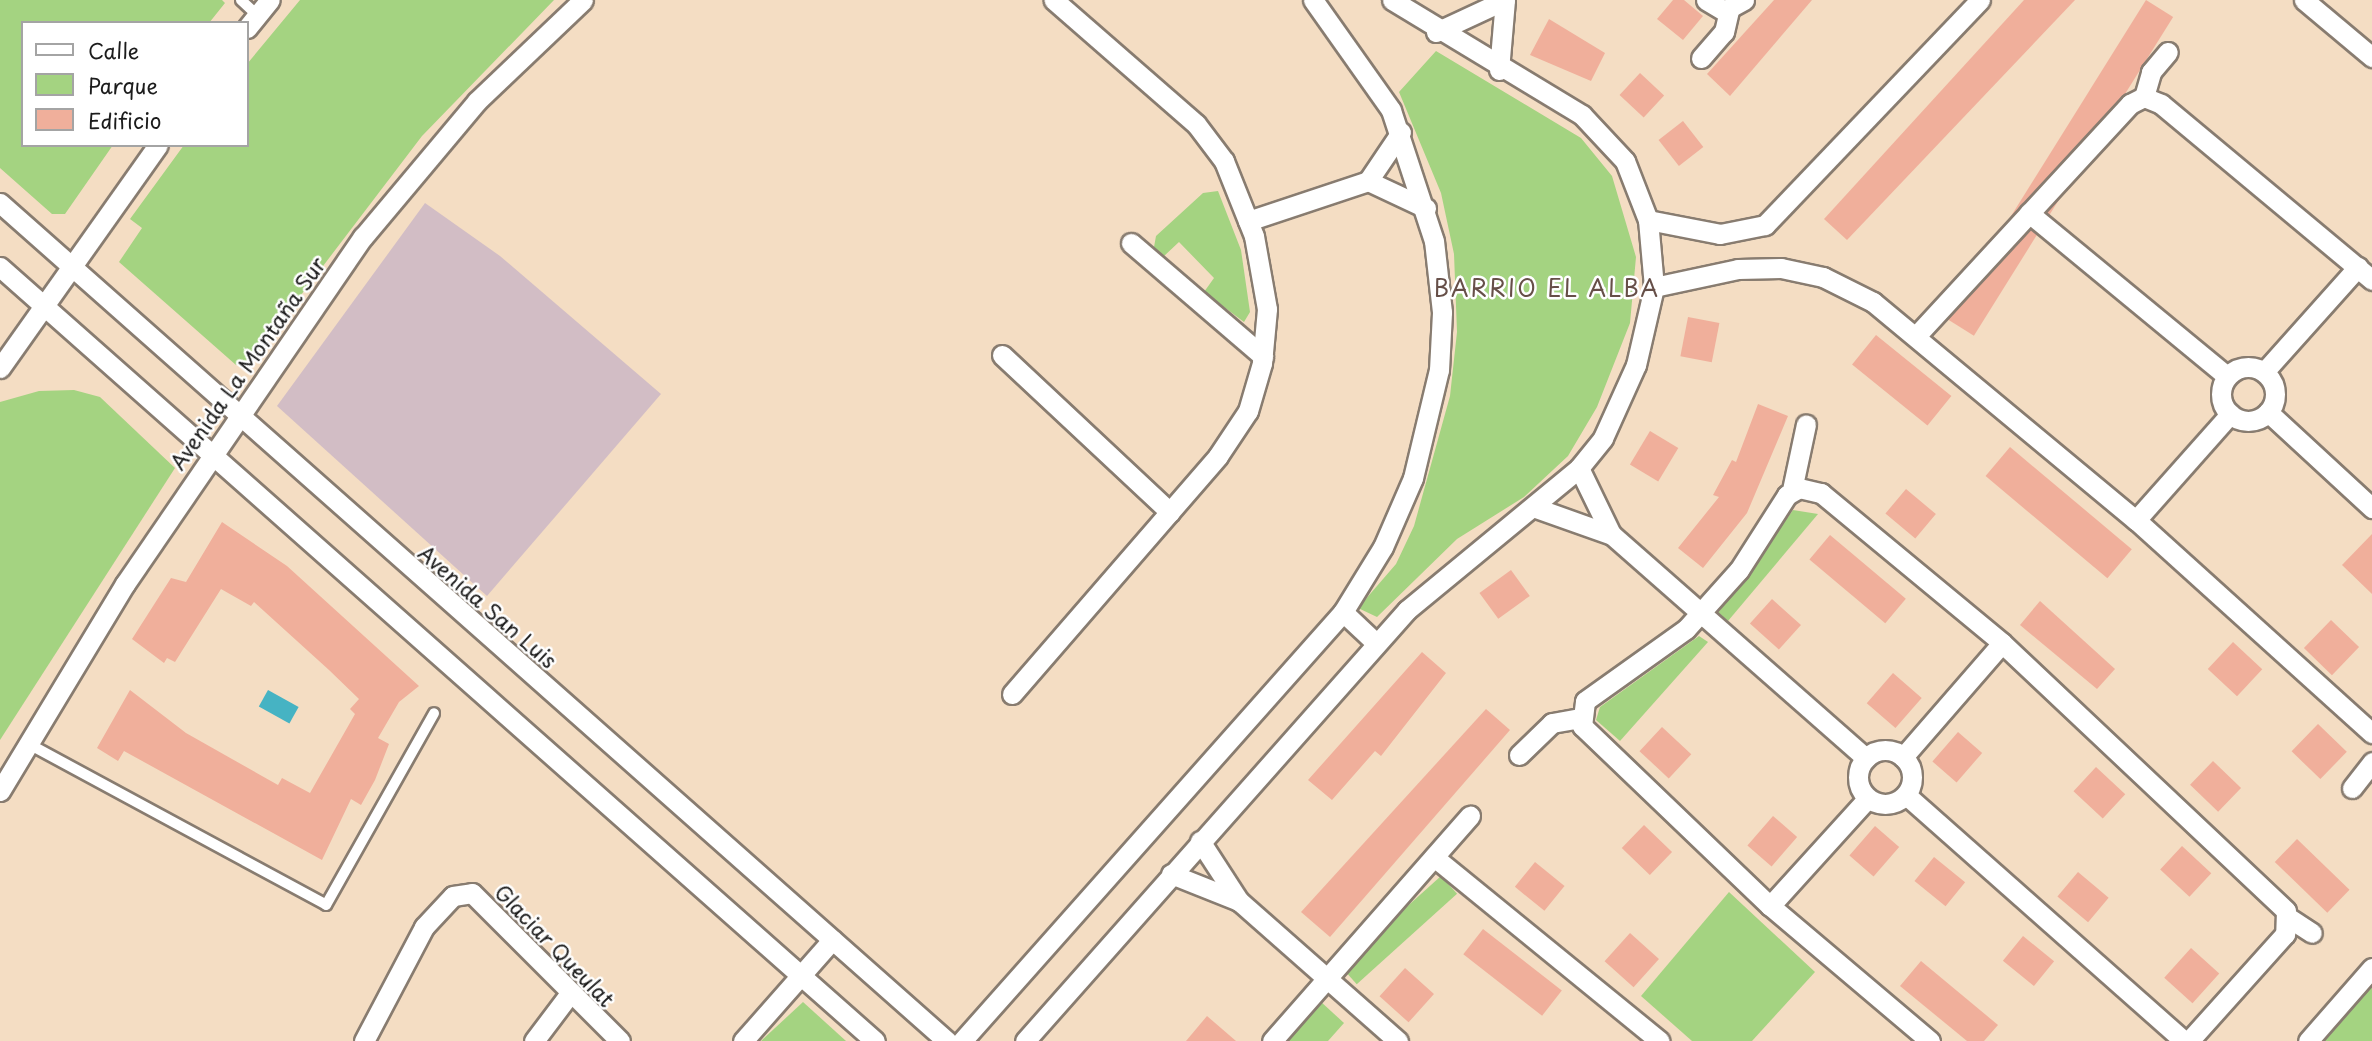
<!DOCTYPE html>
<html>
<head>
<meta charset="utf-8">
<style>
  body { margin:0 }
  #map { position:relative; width:2372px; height:1041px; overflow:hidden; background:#f4ddc3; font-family:"Playpen Sans",sans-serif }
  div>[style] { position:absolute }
  .industrial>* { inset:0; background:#d2bdc5 }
  .green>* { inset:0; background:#a4d381; transform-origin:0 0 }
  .water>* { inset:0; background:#46b3c3; transform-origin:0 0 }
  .building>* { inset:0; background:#f0af9b; transform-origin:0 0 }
  .roads { filter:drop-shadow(2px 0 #887c70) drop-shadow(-2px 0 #887c70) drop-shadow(0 2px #887c70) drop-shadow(0 -2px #887c70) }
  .lane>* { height:10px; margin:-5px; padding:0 5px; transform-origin:5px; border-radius:5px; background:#fff }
  .street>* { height:19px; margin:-9.5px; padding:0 9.5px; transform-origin:9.5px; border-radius:9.5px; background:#fff }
  .street>.ring { margin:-9.5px; padding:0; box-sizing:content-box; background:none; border:19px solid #fff; border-radius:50% }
  span { translate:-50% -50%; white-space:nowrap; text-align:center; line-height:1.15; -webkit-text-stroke:5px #fff; paint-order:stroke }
  .street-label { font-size:21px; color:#1c1c1c }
  .neighbourhood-label { font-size:23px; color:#664f48; letter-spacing:2px }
  .legend { position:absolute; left:21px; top:21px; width:228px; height:126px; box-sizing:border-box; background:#fff; border:2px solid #a4a4a4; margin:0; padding:9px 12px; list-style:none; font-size:21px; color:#1c1c1c }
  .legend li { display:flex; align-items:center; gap:14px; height:35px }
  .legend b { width:35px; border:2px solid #a4a4a4 }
</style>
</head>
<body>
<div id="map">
  <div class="industrial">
    <i style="clip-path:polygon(425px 203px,500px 256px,661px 394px,487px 596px,277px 406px)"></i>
  </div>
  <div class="green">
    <i style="clip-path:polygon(0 0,222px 0,225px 3px,209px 23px,23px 23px,23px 145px,113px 145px,65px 214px,52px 214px,0 168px)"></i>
    <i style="clip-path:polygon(300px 0,554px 0,422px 136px,253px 358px,236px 365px,119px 262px,142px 228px,130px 219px,184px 145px,247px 145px,247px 64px)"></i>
    <i style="clip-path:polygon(1436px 51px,1581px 138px,1612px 176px,1636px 257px,1630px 323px,1597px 407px,1568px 456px,1524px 497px,1457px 539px,1377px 617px,1358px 608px,1396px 564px,1414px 526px,1450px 396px,1457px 332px,1454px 254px,1441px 193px,1399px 92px)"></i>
    <i style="clip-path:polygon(1218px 191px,1241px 250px,1250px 312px,1244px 322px,1204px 292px,1214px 278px,1179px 242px,1163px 257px,1154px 247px,1156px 236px,1203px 193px)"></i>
    <i style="clip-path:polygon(39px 391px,74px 390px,100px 397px,175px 468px,0 740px,0 402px)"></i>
    <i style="clip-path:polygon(1793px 510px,1818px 514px,1728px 621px,1718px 613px)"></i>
    <i style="clip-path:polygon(1699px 636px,1708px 642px,1620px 741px,1596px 720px,1600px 707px)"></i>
    <i style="left:1441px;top:876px;width:24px;height:135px;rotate:48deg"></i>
    <i style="clip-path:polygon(1729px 892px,1815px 972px,1752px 1041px,1692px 1041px,1641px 996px)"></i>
    <i style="clip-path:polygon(2372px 960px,2372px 1041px,2300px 1041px)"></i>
    <i style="clip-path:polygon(1320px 1001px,1344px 1023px,1328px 1041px,1287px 1041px)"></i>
    <i style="clip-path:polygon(803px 1002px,846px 1041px,761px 1041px)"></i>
  </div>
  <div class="water">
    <i style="left:268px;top:690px;width:35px;height:19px;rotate:29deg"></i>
  </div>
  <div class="building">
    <i style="clip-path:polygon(1673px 0,1684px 0,1703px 16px,1683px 40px,1657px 19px)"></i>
    <i style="clip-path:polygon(1774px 0,1812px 0,1730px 96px,1707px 74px)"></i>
    <i style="clip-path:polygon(2024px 0,2075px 0,1847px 240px,1824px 219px)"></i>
    <i style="left:2146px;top:0;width:32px;height:376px;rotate:32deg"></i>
    <i style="clip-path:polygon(1549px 19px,1605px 53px,1591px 81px,1530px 55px)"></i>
    <i style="left:1640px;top:73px;width:33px;height:30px;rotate:43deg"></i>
    <i style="left:1683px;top:121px;width:33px;height:31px;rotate:52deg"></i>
    <i style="left:1688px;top:317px;width:32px;height:40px;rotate:11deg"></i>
    <i style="left:1876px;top:335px;width:97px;height:38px;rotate:39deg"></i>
    <i style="clip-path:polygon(1758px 404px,1788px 416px,1747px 513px,1703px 568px,1678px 548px,1719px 497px,1713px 495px,1732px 460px,1736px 462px)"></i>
    <i style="left:1650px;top:431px;width:33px;height:39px;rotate:31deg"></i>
    <i style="left:2010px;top:447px;width:159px;height:38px;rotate:40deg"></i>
    <i style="left:1906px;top:489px;width:39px;height:32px;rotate:40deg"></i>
    <i style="clip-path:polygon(222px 522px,287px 566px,419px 686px,399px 702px,378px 738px,389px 744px,375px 780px,361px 805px,351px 799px,322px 860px,124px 751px,118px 761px,97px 748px,130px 690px,186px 733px,278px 785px,282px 778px,310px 793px,355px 714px,350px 709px,359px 699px,329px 670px,254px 602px,251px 606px,221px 589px,175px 662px,167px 658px,164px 663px,132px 639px,171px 578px,186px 582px)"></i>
    <i style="clip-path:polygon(2372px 534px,2372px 594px,2342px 565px)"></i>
    <i style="left:1830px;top:535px;width:99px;height:32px;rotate:40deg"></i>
    <i style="left:1511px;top:570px;width:32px;height:39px;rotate:54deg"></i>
    <i style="left:1772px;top:599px;width:39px;height:33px;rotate:42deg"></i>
    <i style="clip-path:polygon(2040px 601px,2115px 669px,2097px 689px,2020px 625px)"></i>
    <i style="left:2331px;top:620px;width:39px;height:39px;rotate:44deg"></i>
    <i style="left:2233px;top:642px;width:40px;height:37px;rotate:43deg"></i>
    <i style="clip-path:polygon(1422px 652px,1446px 673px,1381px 756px,1375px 751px,1332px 800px,1308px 780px)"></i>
    <i style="left:1893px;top:673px;width:38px;height:40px;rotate:41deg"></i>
    <i style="clip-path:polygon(1486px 709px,1510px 730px,1330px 937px,1301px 912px)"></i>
    <i style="left:2318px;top:724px;width:40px;height:38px;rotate:44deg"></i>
    <i style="left:1662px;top:727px;width:40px;height:33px;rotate:43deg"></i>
    <i style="left:1958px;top:732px;width:32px;height:39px;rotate:41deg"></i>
    <i style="left:2213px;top:761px;width:39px;height:33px;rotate:44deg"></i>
    <i style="left:2096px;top:767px;width:40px;height:33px;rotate:43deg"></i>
    <i style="left:1773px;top:816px;width:32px;height:39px;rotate:41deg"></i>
    <i style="left:1644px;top:825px;width:39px;height:32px;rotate:44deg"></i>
    <i style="left:1875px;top:826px;width:32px;height:39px;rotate:41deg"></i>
    <i style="left:2297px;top:839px;width:73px;height:32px;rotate:44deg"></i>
    <i style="left:2182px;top:846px;width:40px;height:32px;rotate:43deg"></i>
    <i style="left:1934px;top:857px;width:40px;height:31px;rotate:39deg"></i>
    <i style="left:1535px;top:862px;width:38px;height:32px;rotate:39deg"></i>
    <i style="left:2078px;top:872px;width:40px;height:32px;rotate:40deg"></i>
    <i style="left:1483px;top:929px;width:100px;height:32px;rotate:38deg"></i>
    <i style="left:1630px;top:933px;width:39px;height:38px;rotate:42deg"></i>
    <i style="left:2023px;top:936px;width:40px;height:32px;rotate:39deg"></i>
    <i style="left:2191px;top:948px;width:38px;height:40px;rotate:42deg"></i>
    <i style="clip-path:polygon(1921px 961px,1998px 1025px,1984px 1041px,1967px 1041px,1900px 986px)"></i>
    <i style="left:1405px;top:968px;width:39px;height:38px;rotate:42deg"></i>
    <i style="clip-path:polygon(1207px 1016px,1236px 1041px,1186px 1041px)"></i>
  </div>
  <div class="roads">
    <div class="lane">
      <i style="left:241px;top:0;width:22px;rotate:43deg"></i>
      <i style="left:27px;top:743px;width:340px;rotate:28.4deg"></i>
      <i style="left:326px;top:905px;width:220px;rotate:-60.6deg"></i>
    </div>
    <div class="street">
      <i style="left:1706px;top:0;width:21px;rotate:31deg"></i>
      <i style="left:1724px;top:11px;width:23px;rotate:-29deg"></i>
      <i style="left:2304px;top:0;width:89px;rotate:40deg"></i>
      <i style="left:247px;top:28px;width:36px;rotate:-51deg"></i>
      <i style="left:1436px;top:32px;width:76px;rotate:-24.9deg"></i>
      <i style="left:1701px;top:58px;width:35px;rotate:-49deg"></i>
      <i style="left:1724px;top:32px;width:22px;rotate:-77deg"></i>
      <i style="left:1499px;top:70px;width:70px;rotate:-85.1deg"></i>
      <i style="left:2144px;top:97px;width:26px;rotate:-74deg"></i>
      <i style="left:2151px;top:72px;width:26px;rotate:-50deg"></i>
      <i style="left:1368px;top:181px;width:64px;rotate:25deg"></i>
      <i style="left:0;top:203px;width:1265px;rotate:41.51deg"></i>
      <i style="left:2029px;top:213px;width:256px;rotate:39.5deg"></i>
      <i style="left:1648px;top:220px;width:73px;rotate:11deg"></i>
      <i style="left:1720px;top:234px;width:46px;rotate:-11.3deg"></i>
      <i style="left:1765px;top:225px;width:311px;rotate:-46.3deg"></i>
      <i style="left:1248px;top:221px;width:126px;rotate:-18.4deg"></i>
      <i style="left:1368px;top:181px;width:59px;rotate:-56deg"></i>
      <i style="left:1131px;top:243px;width:174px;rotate:40.6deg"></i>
      <i style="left:0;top:267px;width:1168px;rotate:41.5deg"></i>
      <i style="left:1654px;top:287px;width:86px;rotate:-12.1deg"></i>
      <i style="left:1738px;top:269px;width:43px;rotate:-1.3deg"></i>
      <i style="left:1781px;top:268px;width:43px;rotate:12.1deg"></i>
      <i style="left:1823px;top:277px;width:56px;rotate:26.6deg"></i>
      <i style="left:1873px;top:302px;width:342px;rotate:39.7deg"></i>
      <i style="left:2136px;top:520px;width:318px;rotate:42.1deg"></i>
      <i style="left:1916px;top:336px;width:316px;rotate:-47.3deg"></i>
      <i style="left:2130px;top:104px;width:16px;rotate:-27deg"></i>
      <i style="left:2144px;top:97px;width:18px;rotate:22deg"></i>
      <i style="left:2161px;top:104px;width:275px;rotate:39.8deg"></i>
      <i style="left:1002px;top:355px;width:230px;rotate:43.1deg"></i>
      <i class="ring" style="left:2221px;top:367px;width:35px;height:35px"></i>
      <i style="left:0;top:368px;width:273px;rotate:-54.7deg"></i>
      <i style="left:2264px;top:372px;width:141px;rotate:-48.2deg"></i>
      <i style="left:2268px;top:412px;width:142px;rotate:42.7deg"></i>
      <i style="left:1579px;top:468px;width:73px;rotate:64.1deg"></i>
      <i style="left:1792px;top:490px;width:67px;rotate:-78deg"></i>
      <i style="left:1536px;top:508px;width:81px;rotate:19.6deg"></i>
      <i style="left:1612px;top:535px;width:338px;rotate:41.3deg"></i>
      <i style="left:2136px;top:520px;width:142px;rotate:-48.4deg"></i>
      <i style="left:1343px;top:612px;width:45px;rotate:43.2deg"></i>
      <i style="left:1012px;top:694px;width:315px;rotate:-49.1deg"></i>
      <i style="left:1218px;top:456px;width:54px;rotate:-56.3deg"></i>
      <i style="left:1248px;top:411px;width:50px;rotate:-73.7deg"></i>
      <i style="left:1262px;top:363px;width:54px;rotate:-84.7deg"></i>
      <i style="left:1267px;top:309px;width:74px;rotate:-100.1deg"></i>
      <i style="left:1254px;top:236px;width:81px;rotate:-111.8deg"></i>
      <i style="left:1224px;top:161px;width:46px;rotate:-127.1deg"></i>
      <i style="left:1196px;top:124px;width:189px;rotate:-138.9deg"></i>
      <i class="ring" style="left:1858px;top:750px;width:35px;height:35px"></i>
      <i style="left:1519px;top:755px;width:46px;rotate:-44.1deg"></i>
      <i style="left:1552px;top:723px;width:28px;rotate:-10deg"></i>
      <i style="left:1903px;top:757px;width:151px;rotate:-49deg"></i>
      <i style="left:2352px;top:788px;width:33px;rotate:-52deg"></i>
      <i style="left:0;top:791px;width:242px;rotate:-58.9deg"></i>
      <i style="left:125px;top:584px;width:421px;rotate:-55.6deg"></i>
      <i style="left:363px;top:237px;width:177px;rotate:-50deg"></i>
      <i style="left:477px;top:101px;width:146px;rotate:-43.6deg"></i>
      <i style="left:1906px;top:795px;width:371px;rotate:41.5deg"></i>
      <i style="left:1200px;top:841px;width:72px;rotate:57deg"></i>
      <i style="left:1239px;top:901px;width:212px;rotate:41.4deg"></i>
      <i style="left:1434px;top:857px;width:291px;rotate:39.2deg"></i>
      <i style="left:1171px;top:874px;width:73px;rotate:21.7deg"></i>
      <i style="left:1770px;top:906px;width:144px;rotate:-47.8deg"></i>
      <i style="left:2289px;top:918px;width:27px;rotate:33deg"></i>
      <i style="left:364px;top:1041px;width:129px;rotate:-62.2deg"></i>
      <i style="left:424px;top:927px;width:42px;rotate:-46.9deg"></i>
      <i style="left:453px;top:896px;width:19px;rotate:-9deg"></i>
      <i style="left:472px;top:893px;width:209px;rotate:45deg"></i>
      <i style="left:534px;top:1041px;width:56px;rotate:-52.9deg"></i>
      <i style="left:743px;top:1041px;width:135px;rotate:-48.6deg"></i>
      <i style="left:962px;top:1041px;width:574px;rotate:-48.39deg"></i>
      <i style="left:1343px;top:612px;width:76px;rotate:-58.4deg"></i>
      <i style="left:1383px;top:547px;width:75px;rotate:-66.5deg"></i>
      <i style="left:1413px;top:478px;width:111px;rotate:-76.5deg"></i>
      <i style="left:1439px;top:370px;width:58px;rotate:-87deg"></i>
      <i style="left:1442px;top:312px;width:71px;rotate:-96.4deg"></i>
      <i style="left:1434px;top:241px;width:138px;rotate:-108.2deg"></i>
      <i style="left:1391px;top:110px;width:135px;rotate:-125.3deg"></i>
      <i style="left:1025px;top:1041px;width:576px;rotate:-48.45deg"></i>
      <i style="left:1407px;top:610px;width:223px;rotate:-39.5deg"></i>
      <i style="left:1579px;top:468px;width:38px;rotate:-51deg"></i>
      <i style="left:1603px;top:438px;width:80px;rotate:-65.7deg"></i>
      <i style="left:1636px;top:365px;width:80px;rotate:-77deg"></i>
      <i style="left:1654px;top:287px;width:67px;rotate:-95.1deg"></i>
      <i style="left:1648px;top:220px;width:63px;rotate:-111.3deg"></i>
      <i style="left:1625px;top:161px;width:63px;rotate:-133.1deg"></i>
      <i style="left:1582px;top:115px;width:222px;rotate:-148.8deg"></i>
      <i style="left:1272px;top:1041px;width:300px;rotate:-48.7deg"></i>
      <i style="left:1930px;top:1041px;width:209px;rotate:-139.8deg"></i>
      <i style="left:1770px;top:906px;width:260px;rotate:-136.2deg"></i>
      <i style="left:1582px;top:726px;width:25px;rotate:-83deg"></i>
      <i style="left:1585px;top:701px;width:124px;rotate:-35.5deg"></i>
      <i style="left:1686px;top:629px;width:79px;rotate:-48.1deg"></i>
      <i style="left:1739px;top:570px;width:89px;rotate:-57.4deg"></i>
      <i style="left:1787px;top:495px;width:14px;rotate:-30deg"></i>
      <i style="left:1799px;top:488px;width:23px;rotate:13deg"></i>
      <i style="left:1821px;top:493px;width:235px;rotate:39.6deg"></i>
      <i style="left:2002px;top:643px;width:390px;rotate:43.3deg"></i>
      <i style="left:2286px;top:911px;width:23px;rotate:92deg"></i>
      <i style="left:2285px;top:934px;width:144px;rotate:131.9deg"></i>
      <i style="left:2308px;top:1041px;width:97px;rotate:-48.8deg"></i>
    </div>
  </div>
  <div class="street-label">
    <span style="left:247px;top:363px;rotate:-55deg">Avenida La Montaña Sur</span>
    <span style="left:488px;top:606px;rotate:41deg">Avenida San Luis</span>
    <span style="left:555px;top:945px;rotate:46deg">Glaciar Queulat</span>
  </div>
  <div class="neighbourhood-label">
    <span style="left:1547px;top:288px">BARRIO EL ALBA</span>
  </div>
  <ul class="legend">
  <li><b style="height:9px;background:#fff"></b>Calle</li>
  <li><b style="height:19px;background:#a4d381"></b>Parque</li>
  <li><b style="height:19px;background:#f0af9b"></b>Edificio</li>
  </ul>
</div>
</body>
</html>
